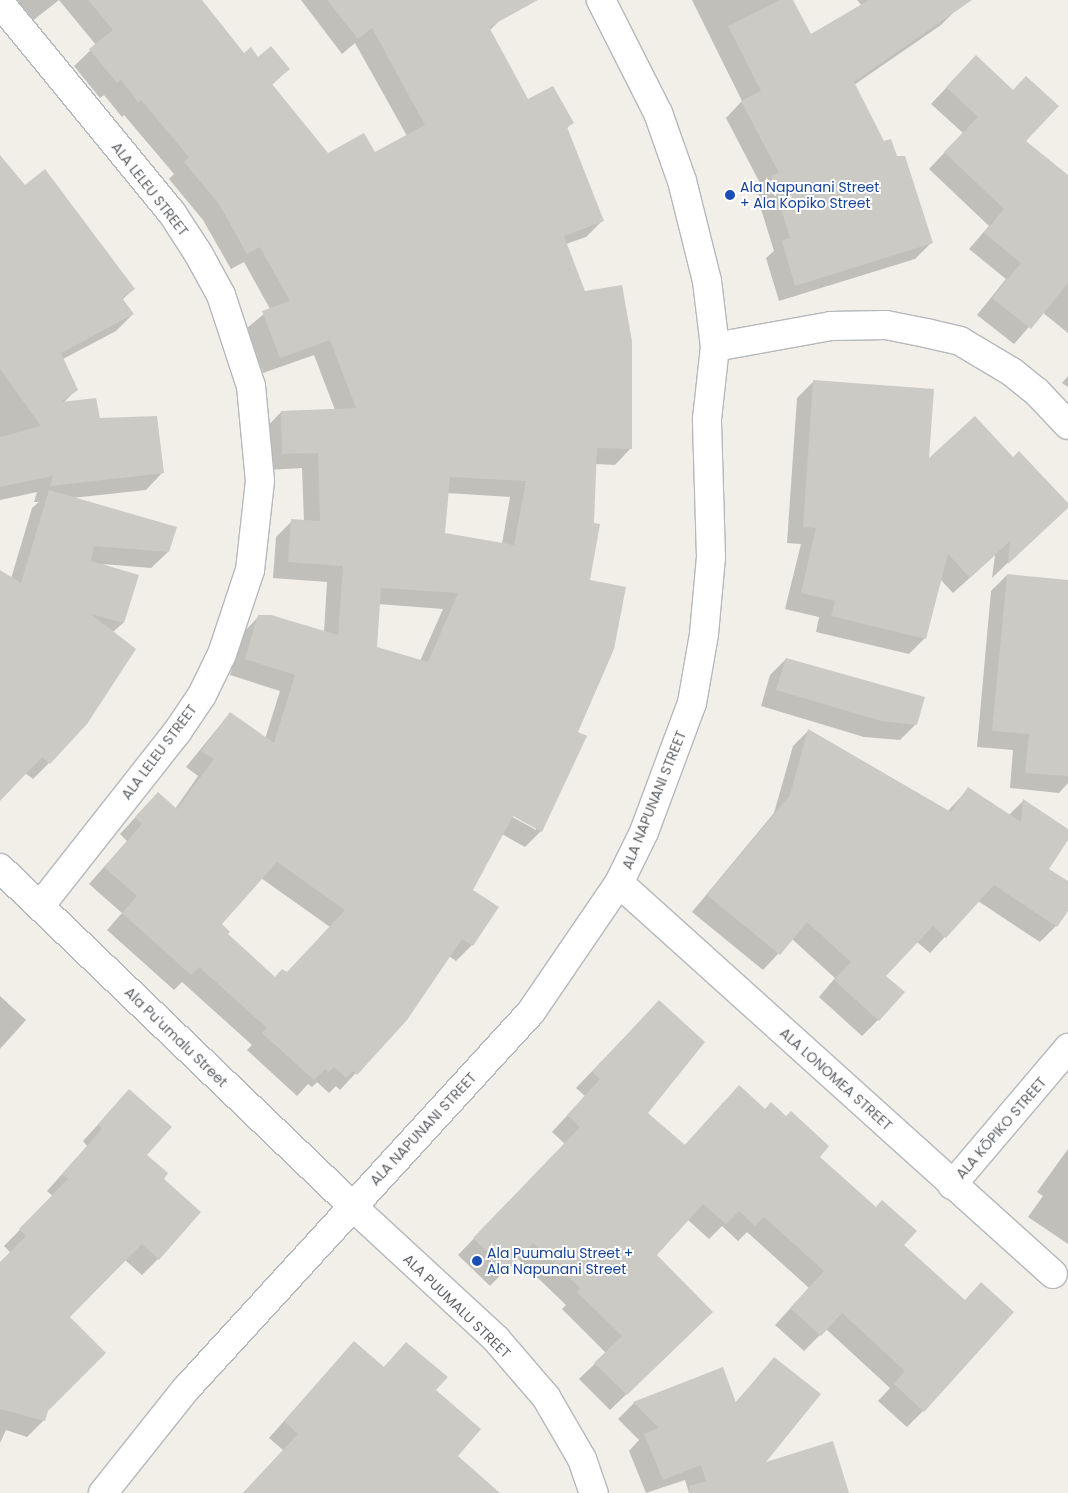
<!DOCTYPE html>
<html>
<head>
<meta charset="utf-8">
<style>
  body { margin:0 }
  #map { position:relative; width:1068px; height:1493px; overflow:hidden; background:#f1efe8; font-family:Poppins,sans-serif }
  div>[style] { position:absolute }
  .shadow>* { inset:0; background:#0003 }
  .building>* { inset:0; background:#cccac5 }
  .roads { filter:drop-shadow(1px 0 #b5b8bc) drop-shadow(-1px 0 #b5b8bc) drop-shadow(0 1px #b5b8bc) drop-shadow(0 -1px #b5b8bc) }
  .minor>* { height:28px; margin:-14px; padding:0 14px; transform-origin:14px; border-radius:14px; background:#fff }
  .tertiary>* { height:28px; margin:-14px; padding:0 14px; transform-origin:14px; border-radius:14px; background:#fff }
  .dots>* { width:14px; height:14px; translate:-50% -50%; box-sizing:border-box; border:2px solid #fff; border-radius:50% }
  span { translate:-50% -50%; white-space:nowrap; text-align:center; line-height:1.15; -webkit-text-stroke:4px #fff; paint-order:stroke }
  .transit-label { font-size:14px; color:#164399 }
  .left { translate:0 -50%; text-align:left }
  .street-label { font-size:14px; color:#5f6368 }
</style>
</head>
<body>
<div id="map">
  <div class="shadow">
    <i style="clip-path:polygon(evenodd,8px 0,200px 0,244px 54px,288px 69px,272px 85px,328px 154px,374px 154px,407px 136px,355px 43px,342px 54px,301px 0,492px 0,502px 18px,489px 31px,528px 101px,572px 123px,566px 129px,602px 221px,586px 237px,566px 244px,631px 448px,615px 465px,595px 464px,576px 733px,541px 831px,525px 847px,502px 834px,471px 890px,472px 945px,456px 961px,449px 956px,406px 1019px,340px 1090px,336px 1086px,329px 1093px,317px 1082px,312px 1087px,308px 1084px,297px 1096px,247px 1050px,252px 1045px,182px 982px,174px 990px,107px 930px,122px 913px,89px 884px,127px 841px,120px 834px,142px 810px,175px 809px,198px 776px,186px 767px,230px 713px,265px 739px,280px 691px,230px 675px,243px 633px,259px 616px,324px 632px,327px 582px,273px 578px,276px 537px,292px 521px,304px 522px,302px 468px,267px 470px,265px 429px,281px 412px,335px 410px,314px 355px,263px 373px,247px 328px,270px 309px,244px 262px,231px 269px,203px 220px,169px 179px,174px 174px,124px 115px,122px 117px,104px 95px,100px 98px,74px 66px,96px 45px,59px 0,26px 26px,8px 0,447px 493px,510px 497px,502px 544px,444px 534px,447px 493px,8px 0,378px 604px,443px 609px,420px 661px,375px 648px,378px 604px,8px 0,508px 812px,536px 827px,536px 830px,507px 814px,508px 812px,8px 0,261px 878px,330px 927px,286px 974px,275px 979px,226px 934px,220px 924px,261px 878px)"></i>
    <i style="clip-path:polygon(692px 0,792px 0,810px 35px,862px 6px,857px 0,951px 0,957px 9px,941px 25px,854px 85px,932px 242px,915px 259px,779px 301px,766px 258px,774px 251px,756px 193px,762px 187px,726px 118px,742px 101px)"></i>
    <i style="clip-path:polygon(960px 73px,1024px 141px,1068px 177px,1068px 333px,1042px 312px,1014px 344px,977px 315px,1006px 279px,969px 249px,989px 226px,929px 169px,963px 133px,931px 104px)"></i>
    <i style="clip-path:polygon(0 157px,25px 187px,134px 289px,122px 300px,133px 314px,116px 331px,63px 359px,76px 390px,63px 403px,99px 419px,162px 473px,146px 490px,72px 498px,168px 552px,151px 568px,102px 564px,137px 576px,123px 623px,113px 632px,49px 763px,33px 779px,25px 773px,0 799px,0 572px,10px 582px,32px 508px,39px 502px,34px 502px,37px 492px,0 500px)"></i>
    <i style="clip-path:polygon(1068px 376px,1068px 387px,1062px 383px)"></i>
    <i style="clip-path:polygon(813px 382px,927px 461px,1013px 459px,1068px 504px,992px 578px,995px 555px,953px 593px,940px 579px,925px 638px,909px 654px,816px 632px,819px 617px,785px 609px,801px 544px,787px 543px,797px 398px)"></i>
    <i style="clip-path:polygon(1007px 575px,1068px 581px,1068px 783px,1059px 793px,1010px 788px,1013px 750px,977px 747px,991px 591px)"></i>
    <i style="clip-path:polygon(786px 659px,916px 724px,900px 740px,864px 737px,761px 706px,770px 675px)"></i>
    <i style="clip-path:polygon(809px 730px,948px 811px,968px 789px,1008px 816px,1023px 801px,1068px 831px,1068px 838px,1047px 869px,1068px 883px,1068px 909px,1056px 926px,1040px 942px,978px 901px,930px 953px,917px 942px,884px 976px,878px 1020px,862px 1036px,819px 997px,835px 978px,792px 939px,763px 970px,692px 912px,774px 813px,793px 746px)"></i>
    <i style="clip-path:polygon(0 996px,26px 1020px,0 1049px)"></i>
    <i style="clip-path:polygon(643px 1018px,646px 1113px,684px 1146px,723px 1103px,818px 1157px,903px 1245px,923px 1411px,907px 1427px,878px 1401px,890px 1388px,826px 1329px,804px 1351px,775px 1325px,809px 1288px,747px 1232px,738px 1241px,722px 1226px,709px 1239px,687px 1219px,655px 1255px,695px 1328px,610px 1410px,579px 1379px,606px 1353px,562px 1309px,566px 1305px,517px 1258px,490px 1286px,458px 1255px,565px 1144px,552px 1132px,585px 1096px,576px 1088px)"></i>
    <i style="clip-path:polygon(129px 1091px,145px 1155px,162px 1179px,158px 1259px,142px 1275px,125px 1260px,68px 1317px,44px 1420px,27px 1437px,6px 1430px,0 1443px,0 1264px,11px 1253px,4px 1246px,53px 1196px,47px 1191px,87px 1146px,83px 1141px)"></i>
    <i style="clip-path:polygon(1068px 1149px,1068px 1244px,1028px 1217px,1043px 1196px,1037px 1192px)"></i>
    <i style="clip-path:polygon(354px 1342px,383px 1368px,406px 1344px,435px 1390px,456px 1456px,474px 1493px,243px 1493px,283px 1450px,269px 1438px)"></i>
    <i style="clip-path:polygon(774px 1359px,763px 1464px,848px 1493px,689px 1493px,685px 1480px,646px 1493px,629px 1451px,639px 1440px,618px 1419px,634px 1403px,735px 1403px)"></i>
  </div>
  <div class="building">
    <i style="clip-path:polygon(evenodd,88px 0,202px 0,244px 53px,251px 47px,258px 57px,271px 46px,290px 69px,272px 84px,328px 153px,364px 133px,375px 152px,425px 125px,372px 28px,358px 39px,327px 0,538px 0,489px 27px,528px 99px,553px 86px,574px 123px,567px 127px,604px 221px,564px 236px,585px 291px,622px 285px,632px 341px,632px 449px,597px 448px,594px 523px,600px 524px,590px 580px,626px 587px,614px 649px,578px 732px,587px 736px,542px 832px,513px 816px,473px 890px,499px 907px,473px 946px,462px 939px,407px 1020px,357px 1075px,353px 1071px,346px 1078px,334px 1067px,329px 1072px,325px 1069px,314px 1080px,262px 1033px,267px 1028px,199px 967px,191px 975px,122px 913px,137px 896px,104px 867px,142px 824px,135px 817px,158px 792px,177px 809px,214px 759px,201px 751px,230px 712px,274px 743px,295px 675px,245px 659px,258px 615px,271px 615px,338px 635px,343px 566px,288px 562px,291px 519px,320px 521px,318px 453px,282px 454px,281px 411px,356px 408px,330px 340px,280px 358px,262px 311px,290px 301px,260px 247px,247px 254px,219px 204px,184px 162px,189px 157px,141px 100px,138px 102px,121px 80px,117px 83px,89px 49px,113px 30px,88px 0,450px 477px,526px 481px,514px 545px,445px 533px,450px 477px,88px 0,381px 588px,458px 593px,428px 662px,377px 647px,381px 588px,88px 0,277px 862px,345px 910px,287px 972px,282px 969px,275px 977px,228px 934px,230px 932px,222px 924px,277px 862px)"></i>
    <i style="clip-path:polygon(780px 0,793px 0,811px 34px,869px 0,972px 0,854px 82px,884px 141px,891px 139px,897px 156px,905px 156px,933px 243px,795px 286px,782px 241px,790px 238px,771px 176px,779px 173px,741px 101px,761px 91px,728px 26px)"></i>
    <i style="clip-path:polygon(976px 55px,1013px 90px,1026px 76px,1059px 106px,1026px 141px,1068px 175px,1068px 283px,1031px 329px,992px 298px,1021px 263px,984px 233px,1004px 209px,944px 152px,978px 117px,946px 87px)"></i>
    <i style="clip-path:polygon(0 155px,25px 185px,45px 169px,135px 289px,122px 298px,134px 314px,61px 353px,78px 390px,61px 402px,96px 398px,100px 418px,157px 416px,164px 473px,50px 486px,53px 476px,0 487px,0 437px,41px 426px,0 369px)"></i>
    <i style="clip-path:polygon(813px 380px,934px 389px,929px 458px,975px 416px,1013px 457px,1019px 451px,1068px 503px,1068px 508px,1008px 564px,1010px 541px,970px 578px,948px 554px,926px 639px,831px 616px,835px 601px,801px 593px,816px 528px,803px 527px)"></i>
    <i style="clip-path:polygon(49px 490px,177px 527px,169px 552px,94px 546px,91px 561px,139px 575px,124px 623px,91px 614px,136px 649px,87px 724px,50px 764px,42px 757px,0 801px,0 570px,21px 583px)"></i>
    <i style="clip-path:polygon(1007px 574px,1068px 580px,1068px 776px,1025px 773px,1029px 734px,992px 731px)"></i>
    <i style="clip-path:polygon(786px 658px,925px 697px,917px 725px,881px 721px,776px 690px)"></i>
    <i style="clip-path:polygon(808px 729px,951px 812px,968px 787px,1021px 822px,1023px 799px,1068px 829px,1068px 840px,1049px 869px,1068px 881px,1068px 911px,1057px 927px,994px 885px,946px 938px,933px 926px,886px 976px,905px 992px,879px 1021px,834px 980px,851px 962px,807px 922px,780px 955px,707px 895px,790px 795px)"></i>
    <i style="clip-path:polygon(659px 1000px,705px 1042px,648px 1113px,685px 1145px,739px 1085px,765px 1109px,771px 1102px,786px 1116px,791px 1111px,829px 1146px,820px 1157px,876px 1207px,882px 1200px,917px 1231px,904px 1245px,965px 1300px,981px 1282px,1014px 1312px,924px 1412px,894px 1384px,905px 1371px,842px 1313px,821px 1336px,790px 1308px,824px 1271px,764px 1217px,755px 1226px,739px 1211px,726px 1224px,703px 1204px,657px 1255px,713px 1312px,627px 1395px,594px 1363px,622px 1336px,577px 1292px,581px 1289px,533px 1243px,507px 1271px,473px 1238px,580px 1127px,567px 1115px,600px 1079px,592px 1072px)"></i>
    <i style="clip-path:polygon(129px 1089px,172px 1127px,147px 1155px,168px 1173px,164px 1179px,201px 1212px,159px 1260px,142px 1244px,70px 1317px,106px 1353px,48px 1411px,45px 1421px,0 1409px,0 1262px,26px 1236px,19px 1229px,68px 1179px,62px 1174px,102px 1129px,98px 1124px)"></i>
    <i style="clip-path:polygon(354px 1341px,384px 1367px,406px 1342px,448px 1377px,436px 1390px,481px 1429px,458px 1456px,500px 1493px,243px 1493px,298px 1434px,284px 1421px)"></i>
    <i style="clip-path:polygon(774px 1357px,821px 1394px,766px 1462px,833px 1441px,849px 1493px,690px 1493px,689px 1486px,706px 1481px,701px 1465px,663px 1480px,644px 1434px,659px 1428px,633px 1402px,723px 1367px,736px 1403px)"></i>
  </div>
  <div class="roads">
    <div class="minor">
      <i style="left:0;top:3px;width:271px;rotate:50.7deg"></i>
      <i style="left:172px;top:213px;width:48px;rotate:57deg"></i>
      <i style="left:198px;top:253px;width:48px;rotate:61.3deg"></i>
      <i style="left:221px;top:295px;width:96px;rotate:71.8deg"></i>
      <i style="left:251px;top:386px;width:95px;rotate:84.6deg"></i>
      <i style="left:260px;top:481px;width:90px;rotate:96.4deg"></i>
      <i style="left:250px;top:570px;width:89px;rotate:108.4deg"></i>
      <i style="left:222px;top:654px;width:46px;rotate:116deg"></i>
      <i style="left:202px;top:695px;width:45px;rotate:124deg"></i>
      <i style="left:177px;top:732px;width:220px;rotate:128.2deg"></i>
      <i style="left:715px;top:347px;width:118px;rotate:-10.3deg"></i>
      <i style="left:831px;top:326px;width:55px;rotate:-1deg"></i>
      <i style="left:886px;top:325px;width:41px;rotate:11.3deg"></i>
      <i style="left:926px;top:333px;width:35px;rotate:13deg"></i>
      <i style="left:960px;top:341px;width:61px;rotate:30.8deg"></i>
      <i style="left:1012px;top:372px;width:32px;rotate:39deg"></i>
      <i style="left:1037px;top:392px;width:45px;rotate:46.8deg"></i>
      <i style="left:619px;top:883px;width:584px;rotate:42.02deg"></i>
      <i style="left:952px;top:1185px;width:180px;rotate:-49.7deg"></i>
      <i style="left:352px;top:1206px;width:196px;rotate:42.7deg"></i>
      <i style="left:496px;top:1339px;width:77px;rotate:49.2deg"></i>
      <i style="left:546px;top:1397px;width:72px;rotate:59.9deg"></i>
      <i style="left:582px;top:1459px;width:36px;rotate:71deg"></i>
    </div>
    <div class="tertiary">
      <i style="left:0;top:868px;width:488px;rotate:43.8deg"></i>
      <i style="left:103px;top:1493px;width:132px;rotate:-51.5deg"></i>
      <i style="left:185px;top:1390px;width:512px;rotate:-47.53deg"></i>
      <i style="left:531px;top:1012px;width:156px;rotate:-55.7deg"></i>
      <i style="left:619px;top:883px;width:57px;rotate:-63.9deg"></i>
      <i style="left:644px;top:832px;width:138px;rotate:-69.6deg"></i>
      <i style="left:692px;top:703px;width:70px;rotate:-80.1deg"></i>
      <i style="left:704px;top:634px;width:77px;rotate:-84.8deg"></i>
      <i style="left:711px;top:557px;width:138px;rotate:-91.7deg"></i>
      <i style="left:707px;top:419px;width:72px;rotate:-83.7deg"></i>
      <i style="left:715px;top:347px;width:66px;rotate:-96.9deg"></i>
      <i style="left:707px;top:281px;width:103px;rotate:-104deg"></i>
      <i style="left:682px;top:181px;width:72px;rotate:-109.4deg"></i>
      <i style="left:658px;top:113px;width:127px;rotate:-116.8deg"></i>
    </div>
  </div>
  <div class="dots">
    <i style="left:730px;top:195px;background:#1a4fb4"></i>
    <i style="left:477px;top:1261px;background:#1a4fb4"></i>
  </div>
  <div class="transit-label">
    <span class="left" style="left:740px;top:195px">Ala Napunani Street<br>+ Ala Kopiko Street</span>
    <span class="left" style="left:487px;top:1261px">Ala Puumalu Street +<br>Ala Napunani Street</span>
  </div>
  <div class="street-label">
    <span style="left:150px;top:189px;rotate:52deg">ALA LELEU STREET</span>
    <span style="left:159px;top:752px;rotate:-53deg">ALA LELEU STREET</span>
    <span style="left:654px;top:800px;rotate:-68deg">ALA NAPUNANI STREET</span>
    <span style="left:176px;top:1037px;rotate:44deg">Ala Puʻumalu Street</span>
    <span style="left:836px;top:1079px;rotate:42deg">ALA LONOMEA STREET</span>
    <span style="left:1001px;top:1128px;rotate:-49deg">ALA KŌPIKO STREET</span>
    <span style="left:423px;top:1129px;rotate:-47deg">ALA NAPUNANI STREET</span>
    <span style="left:457px;top:1306px;rotate:44deg">ALA PUUMALU STREET</span>
  </div>
</div>
</body>
</html>
